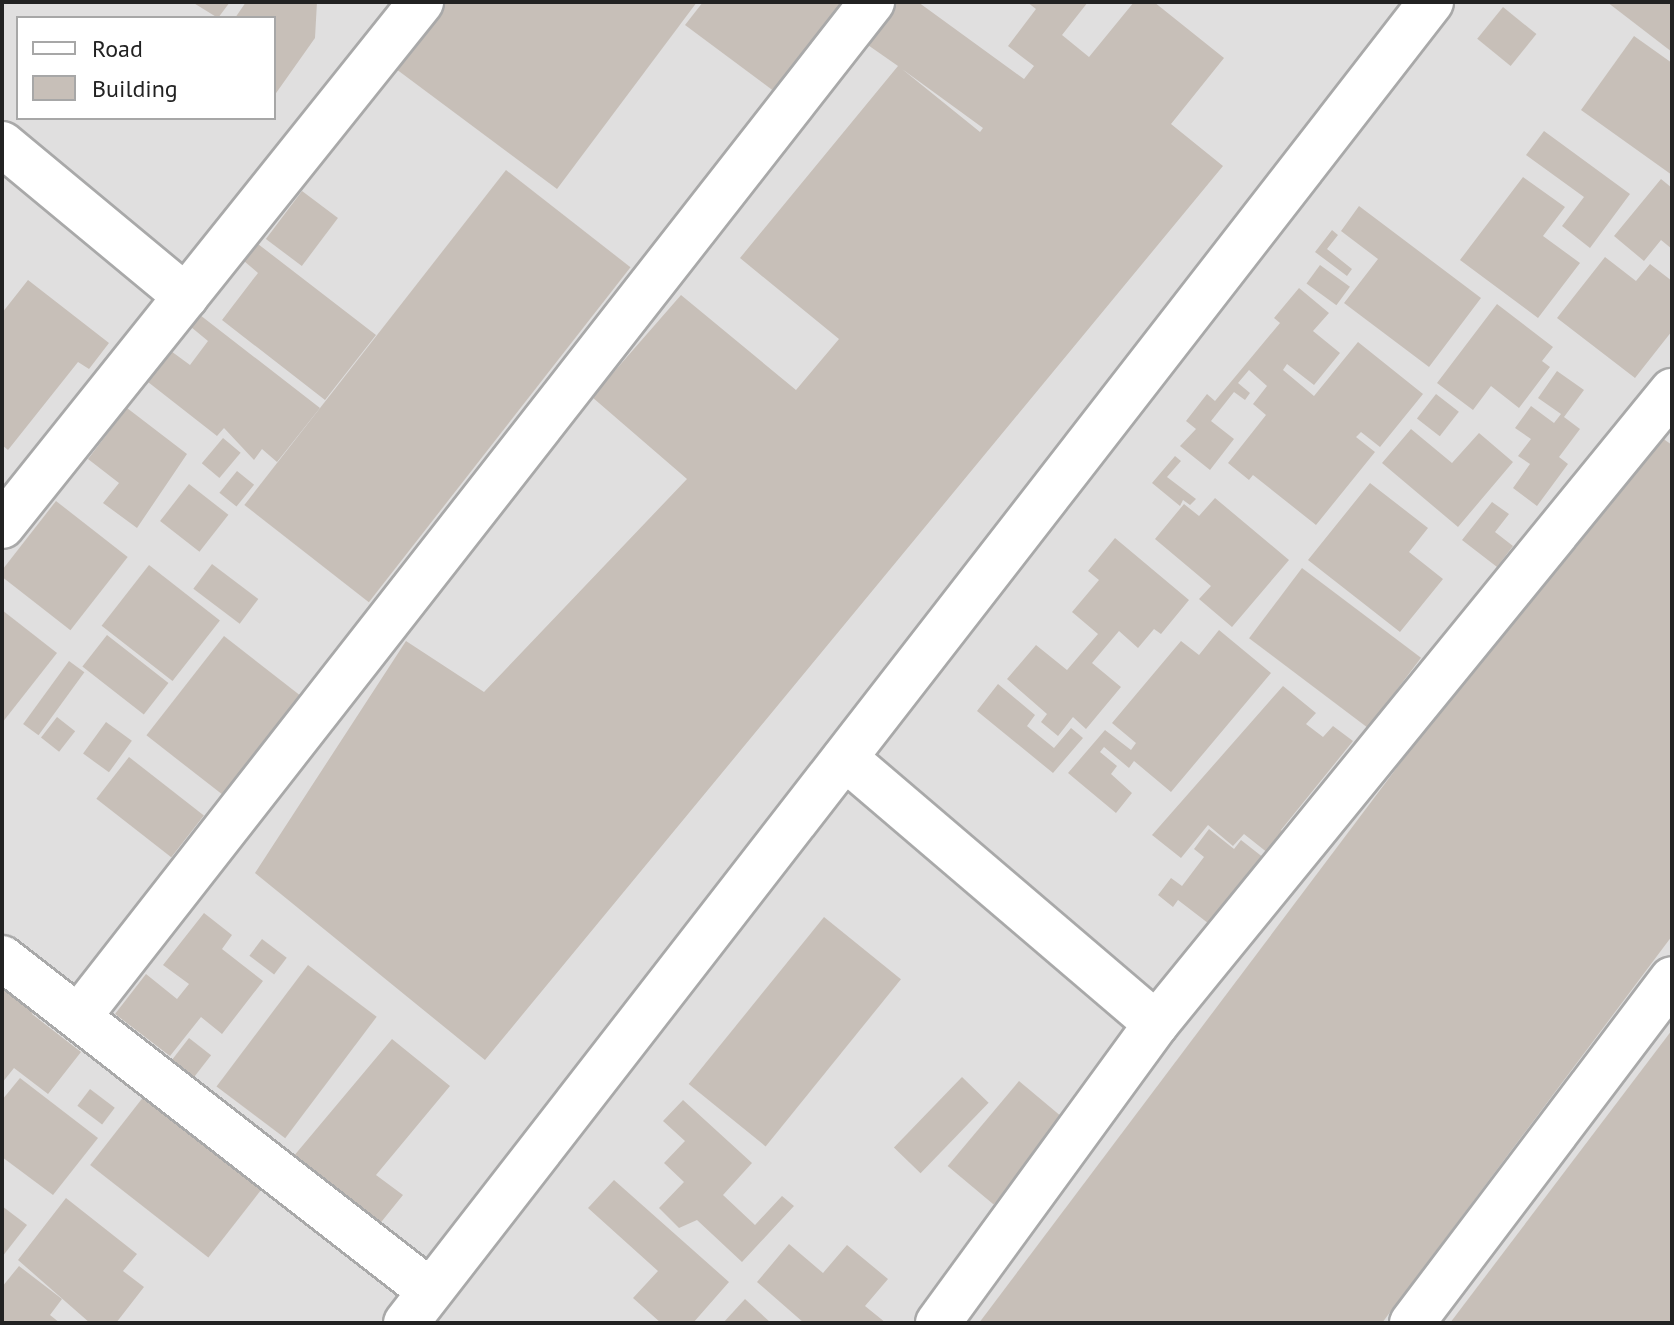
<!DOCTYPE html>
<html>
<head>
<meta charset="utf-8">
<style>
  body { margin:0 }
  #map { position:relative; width:1674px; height:1325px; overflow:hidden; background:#f2efe9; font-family:"PT Sans",sans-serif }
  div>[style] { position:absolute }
  .residential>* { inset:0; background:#e0dfdf }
  .building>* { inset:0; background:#c7bfb8; transform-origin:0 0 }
  .roads { filter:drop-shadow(2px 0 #a9a9a9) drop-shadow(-2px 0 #a9a9a9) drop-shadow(0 2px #a9a9a9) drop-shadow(0 -2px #a9a9a9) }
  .minor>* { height:44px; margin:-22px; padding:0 22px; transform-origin:22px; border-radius:22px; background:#fff }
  span { translate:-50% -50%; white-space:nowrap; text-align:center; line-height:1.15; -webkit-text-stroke:8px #fff; paint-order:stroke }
  .frame { position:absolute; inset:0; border:4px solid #222; pointer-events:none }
  .legend { position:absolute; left:16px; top:16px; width:260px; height:104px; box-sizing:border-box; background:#fff; border:2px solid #a7a7a7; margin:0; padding:10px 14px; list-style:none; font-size:24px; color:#222 }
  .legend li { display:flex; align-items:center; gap:16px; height:40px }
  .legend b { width:40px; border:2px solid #a7a7a7 }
</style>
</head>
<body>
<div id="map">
  <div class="residential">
    <i style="clip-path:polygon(evenodd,2px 2px,1672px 2px,1672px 1323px,2px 1323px,2px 2px,18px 18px,274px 18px,274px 118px,18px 118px,18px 18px)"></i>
  </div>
  <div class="building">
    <i style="clip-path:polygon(192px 2px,230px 2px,218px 18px)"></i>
    <i style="clip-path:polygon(246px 2px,317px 2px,315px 38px,274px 96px,274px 18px,235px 18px)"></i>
    <i style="clip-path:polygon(441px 2px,697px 2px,557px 189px,392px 66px)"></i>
    <i style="clip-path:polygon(703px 2px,850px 2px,779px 95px,685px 25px)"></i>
    <i style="clip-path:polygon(evenodd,895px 2px,918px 2px,1024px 79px,1034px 66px,1008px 46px,1036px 9px,1027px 2px,1088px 2px,1062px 35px,1089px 57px,1134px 2px,1154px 2px,1224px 58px,1171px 124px,1223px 166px,485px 1060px,255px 873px,406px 641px,484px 692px,687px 479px,592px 397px,681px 295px,796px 390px,839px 339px,740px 258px,898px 66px,865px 43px,895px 2px,902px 69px,983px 128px,980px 132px,902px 69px)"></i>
    <i style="clip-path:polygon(1607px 2px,1672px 2px,1672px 52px)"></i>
    <i style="left:1503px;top:7px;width:43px;height:41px;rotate:39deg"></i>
    <i style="clip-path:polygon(1634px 36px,1672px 63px,1672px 175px,1581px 110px)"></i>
    <i style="clip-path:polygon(1544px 131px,1630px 194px,1590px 248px,1562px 226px,1584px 197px,1526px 155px)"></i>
    <i style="left:506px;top:170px;width:158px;height:425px;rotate:38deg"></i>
    <i style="clip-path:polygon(1523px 177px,1565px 207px,1543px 236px,1580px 263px,1538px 318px,1460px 260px)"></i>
    <i style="clip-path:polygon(1661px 179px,1672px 188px,1672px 249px,1661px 240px,1644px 261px,1614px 236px)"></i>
    <i style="left:302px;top:191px;width:45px;height:60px;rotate:37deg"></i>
    <i style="clip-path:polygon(1359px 206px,1481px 298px,1429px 367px,1344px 303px,1378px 259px,1341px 231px)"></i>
    <i style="clip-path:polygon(1332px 230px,1338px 235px,1327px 249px,1352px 269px,1347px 276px,1315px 252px)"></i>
    <i style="clip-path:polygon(258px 244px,376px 335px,325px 400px,222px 320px,258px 273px,244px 261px)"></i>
    <i style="clip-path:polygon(1605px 257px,1636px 281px,1650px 264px,1672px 281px,1672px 331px,1635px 378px,1557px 318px)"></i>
    <i style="left:1320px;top:265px;width:37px;height:23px;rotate:36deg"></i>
    <i style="clip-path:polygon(28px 280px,109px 343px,89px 369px,78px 362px,8px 450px,2px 445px,2px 313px)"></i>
    <i style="clip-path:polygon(1299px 288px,1329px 313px,1313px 331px,1340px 353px,1314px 385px,1287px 364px,1283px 370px,1314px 396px,1358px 342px,1423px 394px,1380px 447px,1361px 432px,1356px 437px,1375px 452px,1316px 525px,1253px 475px,1249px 480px,1228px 463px,1266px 415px,1253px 404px,1267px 386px,1249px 370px,1238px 383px,1250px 393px,1245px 400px,1234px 392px,1211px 421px,1234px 439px,1210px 470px,1180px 446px,1196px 429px,1186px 421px,1207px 394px,1215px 401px,1280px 323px,1274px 318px)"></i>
    <i style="clip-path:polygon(1497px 304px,1553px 347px,1542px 361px,1550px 367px,1519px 408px,1491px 386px,1473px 410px,1437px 383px)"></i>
    <i style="clip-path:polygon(200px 315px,320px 408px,277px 462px,262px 449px,254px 460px,224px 428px,217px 436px,148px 382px,156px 372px,144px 364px,160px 343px,190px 365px,208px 341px,191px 327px)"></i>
    <i style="clip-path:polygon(1557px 371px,1584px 390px,1564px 417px,1580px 429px,1559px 457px,1568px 464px,1537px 506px,1513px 488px,1530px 464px,1518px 456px,1531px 439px,1515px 428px,1531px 406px,1554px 423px,1561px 414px,1538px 398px)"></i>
    <i style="left:1436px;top:394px;width:29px;height:31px;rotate:38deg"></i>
    <i style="clip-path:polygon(127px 408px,187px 454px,137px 528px,103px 503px,119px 483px,88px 459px)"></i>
    <i style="clip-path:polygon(1411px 429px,1452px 463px,1479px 433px,1513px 462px,1458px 527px,1382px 463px)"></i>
    <i style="clip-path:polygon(1651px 430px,1672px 445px,1672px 936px,1382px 1323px,979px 1323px)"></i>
    <i style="left:223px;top:438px;width:23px;height:33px;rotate:40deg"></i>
    <i style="clip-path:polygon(1175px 456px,1181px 461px,1167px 477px,1196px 499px,1190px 505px,1183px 500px,1180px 506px,1152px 483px)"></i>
    <i style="left:237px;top:471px;width:22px;height:28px;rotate:39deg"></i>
    <i style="clip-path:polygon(1370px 483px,1428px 528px,1409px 552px,1443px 579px,1400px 632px,1308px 560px)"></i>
    <i style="left:189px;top:484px;width:50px;height:47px;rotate:38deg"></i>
    <i style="clip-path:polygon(1215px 498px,1289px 560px,1232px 627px,1199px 599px,1211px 586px,1155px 539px,1184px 504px,1199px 516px)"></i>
    <i style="left:56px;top:501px;width:91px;height:93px;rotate:38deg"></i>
    <i style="clip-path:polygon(1492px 502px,1509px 514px,1495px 532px,1513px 546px,1497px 567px,1462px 540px)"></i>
    <i style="clip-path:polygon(1115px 538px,1189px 600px,1161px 634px,1154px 629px,1138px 648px,1119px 631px,1092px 663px,1121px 687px,1086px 729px,1073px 717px,1058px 736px,1041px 722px,1047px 714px,1007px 679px,1036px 645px,1067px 670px,1098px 634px,1072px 612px,1099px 580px,1088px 571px)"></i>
    <i style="left:212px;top:564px;width:58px;height:31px;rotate:37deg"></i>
    <i style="left:149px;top:565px;width:90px;height:77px;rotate:38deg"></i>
    <i style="left:1302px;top:568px;width:149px;height:88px;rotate:37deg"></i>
    <i style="clip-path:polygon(2px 610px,57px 653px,2px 723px)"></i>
    <i style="clip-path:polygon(1219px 630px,1271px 673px,1171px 792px,1134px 761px,1129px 768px,1104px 747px,1100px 752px,1117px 766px,1111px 774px,1132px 793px,1116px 813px,1068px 773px,1105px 730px,1131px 750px,1136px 743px,1112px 723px,1181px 641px,1199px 655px)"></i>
    <i style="left:107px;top:635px;width:78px;height:40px;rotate:38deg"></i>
    <i style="left:224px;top:636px;width:98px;height:126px;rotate:38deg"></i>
    <i style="left:69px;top:661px;width:19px;height:78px;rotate:36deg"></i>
    <i style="clip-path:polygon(998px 684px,1035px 715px,1027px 726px,1054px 748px,1071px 728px,1083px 738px,1053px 773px,977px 711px)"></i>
    <i style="clip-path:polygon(1283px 686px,1316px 713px,1306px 724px,1323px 737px,1333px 726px,1353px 741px,1281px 830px,1289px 837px,1273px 857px,1244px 834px,1233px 846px,1208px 825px,1181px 858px,1152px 835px)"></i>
    <i style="left:57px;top:717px;width:23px;height:26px;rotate:38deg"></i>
    <i style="left:106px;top:722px;width:32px;height:39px;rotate:36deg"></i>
    <i style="left:129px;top:757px;width:95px;height:53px;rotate:38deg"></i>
    <i style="clip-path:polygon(1209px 829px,1234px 849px,1241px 840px,1269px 862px,1217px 930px,1178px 900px,1173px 907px,1158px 895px,1171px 878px,1182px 886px,1204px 857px,1194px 849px)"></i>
    <i style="clip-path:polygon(204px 913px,232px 935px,222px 949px,263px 981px,222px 1034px,201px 1017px,170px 1056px,115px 1014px,146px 974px,177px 999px,189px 984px,163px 965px)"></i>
    <i style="left:824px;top:917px;width:99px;height:215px;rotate:39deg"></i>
    <i style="left:262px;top:939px;width:31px;height:21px;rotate:37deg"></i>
    <i style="clip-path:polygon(2px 963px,45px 997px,32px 1014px,81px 1052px,48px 1094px,14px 1068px,2px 1083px)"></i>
    <i style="left:308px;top:965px;width:86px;height:152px;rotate:37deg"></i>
    <i style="clip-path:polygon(1672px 1030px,1672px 1323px,1450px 1323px)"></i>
    <i style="left:189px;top:1038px;width:28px;height:31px;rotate:38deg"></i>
    <i style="clip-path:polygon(392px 1039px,450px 1086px,376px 1175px,403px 1195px,378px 1226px,293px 1157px)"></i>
    <i style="left:962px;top:1077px;width:37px;height:98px;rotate:44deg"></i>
    <i style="clip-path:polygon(20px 1078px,98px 1138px,53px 1195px,2px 1157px,2px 1100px)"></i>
    <i style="left:1019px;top:1081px;width:60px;height:111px;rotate:40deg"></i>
    <i style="left:90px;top:1089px;width:31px;height:21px;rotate:37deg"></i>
    <i style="left:148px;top:1091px;width:150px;height:94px;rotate:38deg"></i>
    <i style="clip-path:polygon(683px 1100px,752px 1163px,723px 1195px,755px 1225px,782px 1196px,794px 1206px,742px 1262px,697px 1220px,679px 1228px,659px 1208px,684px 1182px,664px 1163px,685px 1141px,663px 1121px)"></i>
    <i style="clip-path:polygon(614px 1180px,729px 1282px,693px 1323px,661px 1323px,633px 1298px,658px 1271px,588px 1208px)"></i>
    <i style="clip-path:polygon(66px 1198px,137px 1254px,123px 1271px,144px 1287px,116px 1323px,90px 1323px,18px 1260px)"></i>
    <i style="clip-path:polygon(2px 1206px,27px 1225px,2px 1257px)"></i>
    <i style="clip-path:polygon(789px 1244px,823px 1273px,847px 1245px,888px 1279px,865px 1306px,886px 1323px,804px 1323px,757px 1282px)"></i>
    <i style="clip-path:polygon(19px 1266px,62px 1299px,50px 1315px,60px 1323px,2px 1323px,2px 1287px)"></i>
    <i style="clip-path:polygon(745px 1299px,771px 1323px,723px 1323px)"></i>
  </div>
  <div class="roads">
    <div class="minor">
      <i style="left:2px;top:144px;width:239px;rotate:39.7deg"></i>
      <i style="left:2px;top:526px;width:671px;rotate:-51.35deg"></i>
      <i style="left:845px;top:758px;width:409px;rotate:40.5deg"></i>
      <i style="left:2px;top:958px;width:542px;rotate:37.88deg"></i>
      <i style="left:80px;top:1015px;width:1286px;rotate:-51.98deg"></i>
      <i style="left:406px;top:1323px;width:1672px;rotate:-52.19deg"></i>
      <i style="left:938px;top:1323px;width:370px;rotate:-53.9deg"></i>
      <i style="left:1156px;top:1024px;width:817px;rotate:-50.81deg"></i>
      <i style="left:1412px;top:1323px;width:431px;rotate:-52.9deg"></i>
    </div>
  </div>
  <div class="frame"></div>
  <ul class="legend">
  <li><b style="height:10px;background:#fff"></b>Road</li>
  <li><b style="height:22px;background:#c7bfb8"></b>Building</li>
  </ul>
</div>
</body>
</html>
